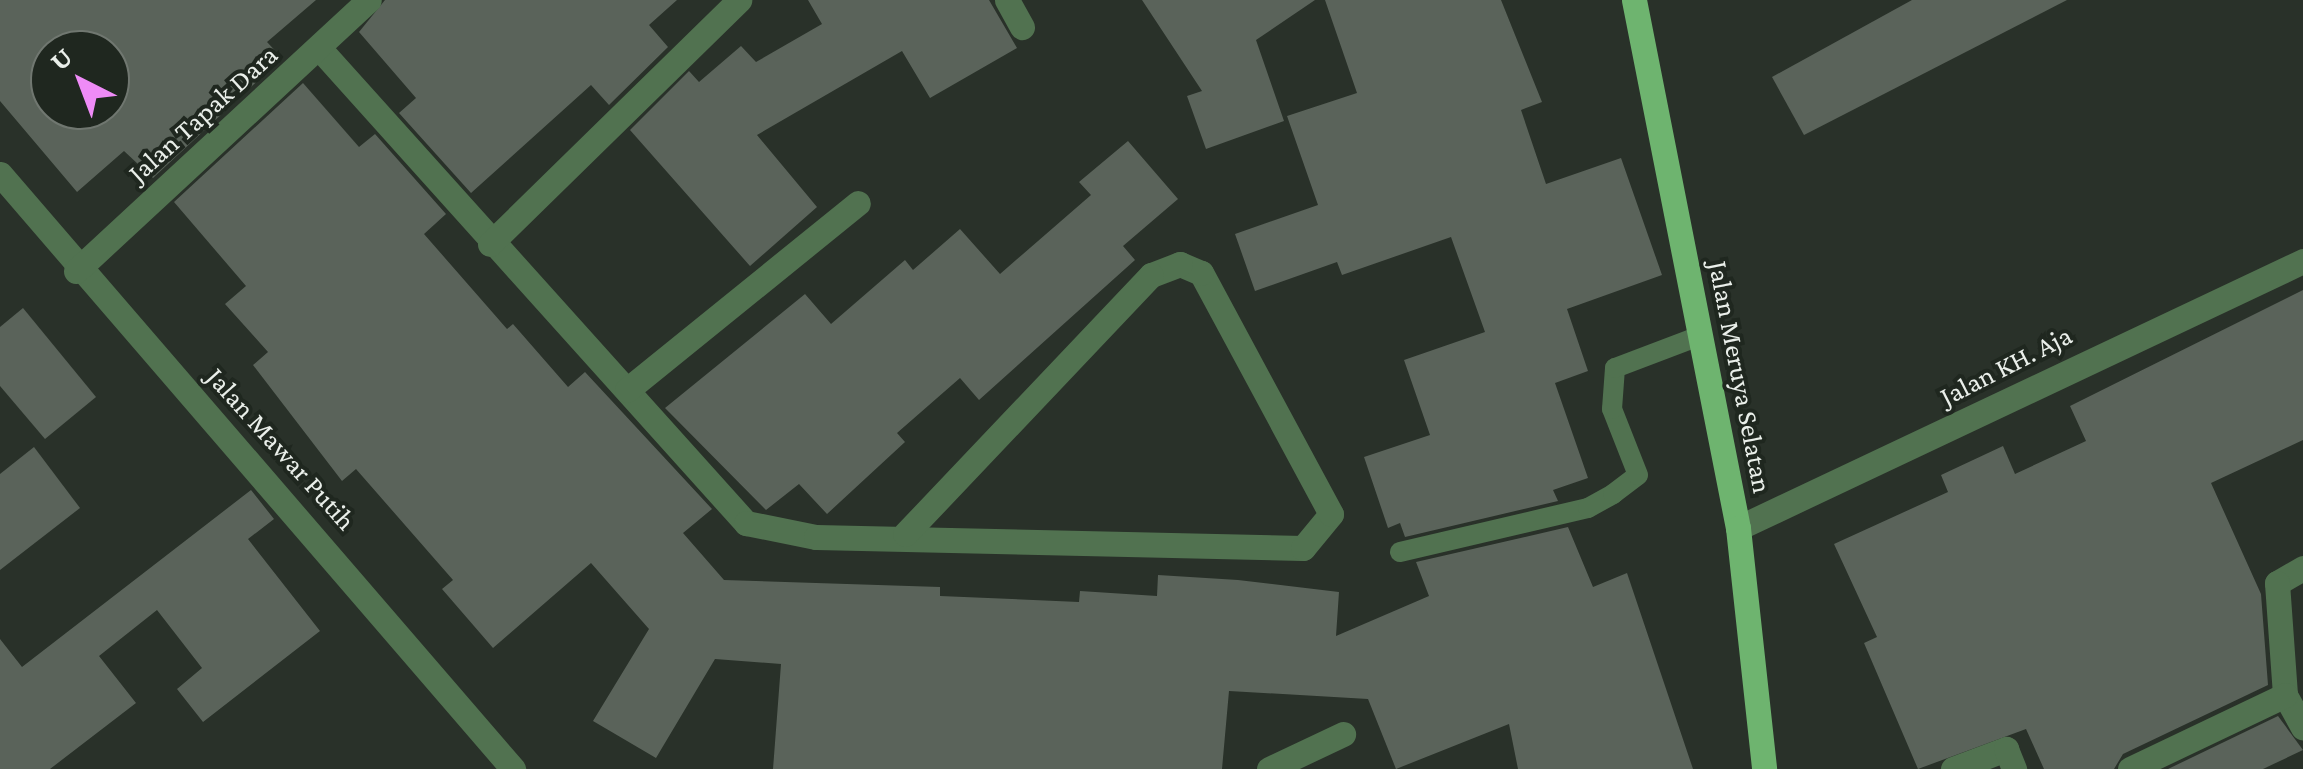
<!DOCTYPE html>
<html>
<head>
<meta charset="utf-8">
<style>
  body { margin:0 }
  #map { position:relative; width:2303px; height:769px; overflow:hidden; background:#293129; font-family:"Crimson Pro",serif }
  div>[style] { position:absolute }
  .building>* { inset:0; background:#5a635a }
  .service>* { height:20px; margin:-10px; padding:0 10px; transform-origin:10px; border-radius:10px; background:#517250 }
  .minor>* { height:25px; margin:-12.5px; padding:0 12.5px; transform-origin:12.5px; border-radius:12.5px; background:#517250 }
  .primary>* { height:25px; margin:-12.5px; padding:0 12.5px; transform-origin:12.5px; border-radius:12.5px; background:#6eb46f }
  span { translate:-50% -50%; white-space:nowrap; text-align:center; line-height:1.15; -webkit-text-stroke:8px #1f271f; paint-order:stroke }
  .street-label { font-size:28px; color:#eaefea }
  .north { position:absolute; left:30px; top:30px; width:100px; height:100px; box-sizing:border-box; background:#1f271f; border:2px solid #707770; border-radius:50%; rotate:318deg; font-size:28px; font-weight:700; line-height:40px; text-align:center; color:#eaefea }
  .north::after { content:''; display:block; margin:auto; width:35px; height:45px; background:#ef8bf7; clip-path:polygon(50% 0,100% 100%,50% 72%,0 100%) }
</style>
</head>
<body>
<div id="map">
  <div class="building">
    <i style="clip-path:polygon(evenodd,0 0,316px 0,267px 42px,282px 58px,153px 178px,124px 151px,77px 192px,0 101px,0 0,50px 50px,110px 50px,110px 110px,50px 110px,50px 50px)"></i>
    <i style="clip-path:polygon(385px 0,677px 0,649px 25px,668px 47px,609px 105px,591px 85px,471px 193px,399px 113px,416px 98px,359px 32px)"></i>
    <i style="clip-path:polygon(808px 0,989px 0,1017px 48px,930px 98px,902px 51px,757px 135px,817px 207px,750px 266px,630px 130px,689px 71px,699px 82px,741px 46px,756px 62px,822px 24px)"></i>
    <i style="clip-path:polygon(1142px 0,1315px 0,1256px 40px,1284px 121px,1206px 149px,1187px 96px,1202px 91px)"></i>
    <i style="clip-path:polygon(1325px 0,1501px 0,1542px 102px,1521px 110px,1546px 184px,1621px 158px,1662px 275px,1567px 309px,1588px 371px,1555px 383px,1588px 478px,1553px 490px,1558px 501px,1405px 537px,1400px 523px,1388px 528px,1364px 457px,1430px 435px,1404px 360px,1485px 332px,1451px 237px,1342px 275px,1337px 262px,1255px 291px,1235px 234px,1318px 205px,1287px 116px,1357px 93px)"></i>
    <i style="clip-path:polygon(1912px 0,2067px 0,1804px 135px,1772px 77px)"></i>
    <i style="clip-path:polygon(303px 83px,359px 147px,375px 134px,446px 214px,424px 234px,507px 329px,513px 324px,568px 387px,585px 372px,712px 509px,683px 533px,724px 580px,940px 587px,940px 596px,1079px 602px,1080px 591px,1157px 596px,1158px 575px,1238px 580px,1339px 592px,1336px 636px,1429px 596px,1416px 562px,1568px 527px,1593px 587px,1627px 573px,1693px 769px,1518px 769px,1509px 724px,1396px 769px,1368px 699px,1229px 691px,1222px 769px,773px 769px,781px 664px,715px 659px,656px 758px,593px 721px,649px 629px,591px 563px,493px 648px,442px 589px,453px 580px,356px 469px,342px 481px,253px 365px,268px 352px,225px 304px,246px 286px,174px 202px)"></i>
    <i style="clip-path:polygon(1128px 141px,1178px 199px,1123px 246px,1135px 260px,979px 400px,960px 378px,897px 433px,905px 442px,827px 514px,799px 484px,766px 510px,665px 408px,805px 294px,831px 324px,905px 260px,913px 270px,960px 229px,1000px 274px,1091px 195px,1079px 182px)"></i>
    <i style="clip-path:polygon(2303px 290px,2303px 440px,2211px 483px,2261px 594px,2268px 685px,2123px 754px,2114px 769px,2044px 769px,2026px 729px,1918px 769px,1864px 643px,1877px 637px,1834px 544px,1948px 492px,1941px 475px,2003px 446px,2015px 474px,2086px 441px,2070px 406px)"></i>
    <i style="clip-path:polygon(23px 308px,96px 397px,45px 439px,0 386px,0 327px)"></i>
    <i style="clip-path:polygon(34px 447px,80px 508px,0 570px,0 474px)"></i>
    <i style="clip-path:polygon(251px 490px,274px 519px,248px 539px,320px 631px,203px 722px,177px 689px,202px 668px,157px 610px,99px 656px,136px 703px,50px 769px,0 769px,0 639px,22px 667px)"></i>
    <i style="clip-path:polygon(2278px 716px,2303px 750px,2263px 769px,2168px 769px)"></i>
  </div>
  <div class="service">
    <i style="left:1400px;top:552px;width:193px;rotate:-13.2deg"></i>
    <i style="left:1588px;top:508px;width:29px;rotate:-29deg"></i>
    <i style="left:1613px;top:494px;width:31px;rotate:-37deg"></i>
    <i style="left:1638px;top:475px;width:71px;rotate:-111.5deg"></i>
    <i style="left:1612px;top:409px;width:41px;rotate:-85.8deg"></i>
    <i style="left:1615px;top:368px;width:93px;rotate:-20.8deg"></i>
  </div>
  <div class="minor">
    <i style="left:1007px;top:0;width:31px;rotate:61deg"></i>
    <i style="left:319px;top:48px;width:639px;rotate:48.05deg"></i>
    <i style="left:746px;top:523px;width:71px;rotate:11.3deg"></i>
    <i style="left:816px;top:537px;width:487px;rotate:1.3deg"></i>
    <i style="left:1303px;top:548px;width:44px;rotate:-50.5deg"></i>
    <i style="left:1331px;top:514px;width:274px;rotate:-118.3deg"></i>
    <i style="left:1201px;top:273px;width:23px;rotate:-157deg"></i>
    <i style="left:1180px;top:264px;width:31px;rotate:159deg"></i>
    <i style="left:1151px;top:275px;width:357px;rotate:133.5deg"></i>
    <i style="left:0;top:174px;width:786px;rotate:49.23deg"></i>
    <i style="left:490px;top:244px;width:349px;rotate:-44.4deg"></i>
    <i style="left:76px;top:271px;width:399px;rotate:-42.8deg"></i>
    <i style="left:627px;top:390px;width:297px;rotate:-39deg"></i>
    <i style="left:1738px;top:528px;width:625px;rotate:-25.29deg"></i>
    <i style="left:2303px;top:568px;width:30px;rotate:150deg"></i>
    <i style="left:2277px;top:583px;width:112px;rotate:85.9deg"></i>
    <i style="left:2285px;top:695px;width:37px;rotate:61deg"></i>
    <i style="left:1269px;top:769px;width:82px;rotate:-25.3deg"></i>
    <i style="left:1953px;top:769px;width:57px;rotate:-20.7deg"></i>
    <i style="left:2006px;top:749px;width:22px;rotate:68deg"></i>
    <i style="left:2130px;top:769px;width:172px;rotate:-25.5deg"></i>
  </div>
  <div class="primary">
    <i style="left:1634px;top:0;width:538px;rotate:78.86deg"></i>
    <i style="left:1738px;top:528px;width:242px;rotate:83.8deg"></i>
  </div>
  <div class="street-label">
    <span style="left:203px;top:114px;rotate:-42deg">Jalan Tapak Dara</span>
    <span style="left:2006px;top:366px;rotate:-27deg">Jalan KH. Aja</span>
    <span style="left:1740px;top:377px;rotate:79deg">Jalan Meruya Selatan</span>
    <span style="left:281px;top:449px;rotate:48deg">Jalan Mawar Putih</span>
  </div>
  <div class="north">U</div>
</div>
</body>
</html>
